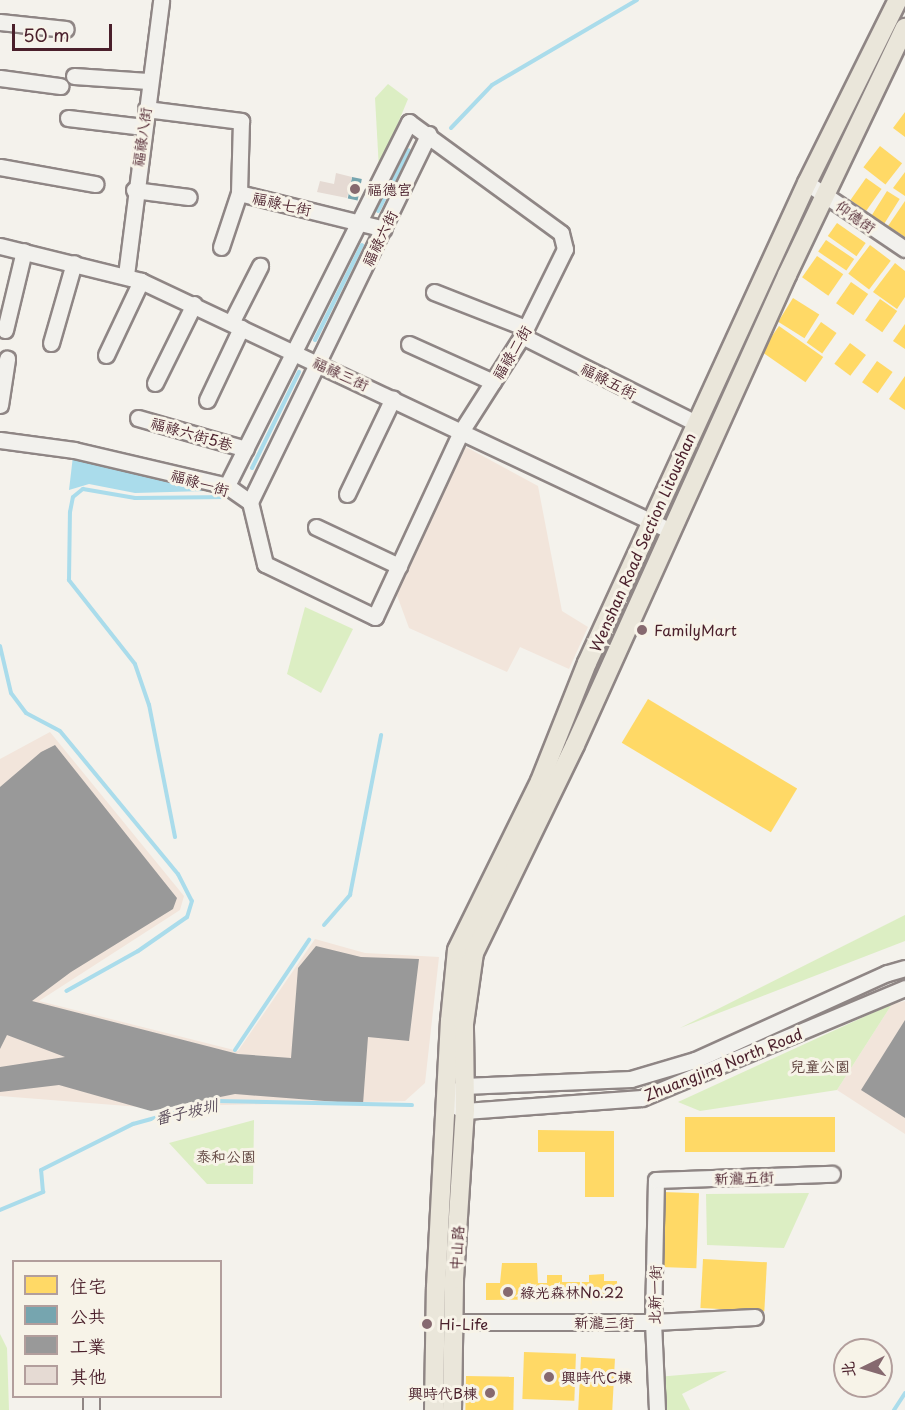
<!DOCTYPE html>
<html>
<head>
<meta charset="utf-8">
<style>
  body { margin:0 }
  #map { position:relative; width:905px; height:1410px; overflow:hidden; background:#f4f2ec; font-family:"Playpen Sans","LXGW WenKai TC",sans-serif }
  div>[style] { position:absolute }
  .built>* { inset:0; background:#f2e5db }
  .green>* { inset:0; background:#dceec3 }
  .water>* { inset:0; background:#aadceb }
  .homes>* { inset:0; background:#ffd966; transform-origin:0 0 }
  .public>* { inset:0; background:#76a5af; transform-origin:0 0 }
  .industry>* { inset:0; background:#999 }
  .stream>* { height:4px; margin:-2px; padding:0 2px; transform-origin:2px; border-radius:2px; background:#aadceb }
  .building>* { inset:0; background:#e5dad3 }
  .roads { filter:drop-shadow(2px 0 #8f8685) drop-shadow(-2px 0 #8f8685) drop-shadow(0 2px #8f8685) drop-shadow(0 -2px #8f8685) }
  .minor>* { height:15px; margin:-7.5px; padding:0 7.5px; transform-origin:7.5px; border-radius:7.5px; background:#f2f1ed }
  .major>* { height:18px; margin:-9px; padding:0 9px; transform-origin:9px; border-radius:9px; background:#eae6da }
  .dots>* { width:16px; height:16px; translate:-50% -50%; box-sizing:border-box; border:3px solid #f7f3e8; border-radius:50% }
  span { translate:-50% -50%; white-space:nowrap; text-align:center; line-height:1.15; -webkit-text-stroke:6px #f7f3e8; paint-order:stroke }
  .street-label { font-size:15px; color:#4a1f2b }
  .poi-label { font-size:15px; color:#4a1f2b }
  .left { translate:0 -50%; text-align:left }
  .right { translate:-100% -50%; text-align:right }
  .park-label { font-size:15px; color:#634843 }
  .water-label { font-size:16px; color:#5a4c5b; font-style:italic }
  .legend { position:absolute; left:12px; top:1260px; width:210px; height:138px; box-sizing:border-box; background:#f7f3e8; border:2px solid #b29e9c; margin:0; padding:8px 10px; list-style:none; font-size:18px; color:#4a1f2b }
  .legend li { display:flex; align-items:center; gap:12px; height:30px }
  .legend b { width:30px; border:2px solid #b29e9c }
  .north { position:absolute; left:833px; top:1338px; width:60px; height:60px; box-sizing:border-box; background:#f7f3e8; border:2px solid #b29e9c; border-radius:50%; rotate:265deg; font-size:16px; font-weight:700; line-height:24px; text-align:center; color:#4a1f2b }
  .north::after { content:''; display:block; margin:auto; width:21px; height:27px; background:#86696f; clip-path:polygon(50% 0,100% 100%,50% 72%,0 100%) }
  .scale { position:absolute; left:12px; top:24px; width:100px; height:27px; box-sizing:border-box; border:3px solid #4a1f2b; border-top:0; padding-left:8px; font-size:18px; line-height:21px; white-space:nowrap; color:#4a1f2b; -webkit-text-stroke:4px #f7f3e8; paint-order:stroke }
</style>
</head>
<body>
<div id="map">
  <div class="built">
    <i style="clip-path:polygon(466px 447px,538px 486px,562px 611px,588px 627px,569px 669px,520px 647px,507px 672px,409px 628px,395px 590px)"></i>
    <i style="clip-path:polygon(50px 732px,184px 896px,180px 910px,39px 1001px,238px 1051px,315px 939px,365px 953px,439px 957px,425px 1083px,405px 1101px,140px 1107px,0 1096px,0 759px)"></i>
    <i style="clip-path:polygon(905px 1001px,905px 1134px,837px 1090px,892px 1004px)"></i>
  </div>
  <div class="green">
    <i style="clip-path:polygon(388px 84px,408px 99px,379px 169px,375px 98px)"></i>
    <i style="clip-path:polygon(305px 607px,353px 629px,321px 693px,287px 674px)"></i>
    <i style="clip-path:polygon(905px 915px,905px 941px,680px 1028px)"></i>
    <i style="clip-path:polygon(892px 1004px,837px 1090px,700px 1111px,678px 1102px)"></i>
    <i style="clip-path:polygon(254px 1120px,253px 1184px,207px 1184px,169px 1143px)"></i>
    <i style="clip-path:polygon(809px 1193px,784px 1248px,707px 1245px,706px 1194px)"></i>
    <i style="clip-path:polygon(0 1334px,7px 1348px,9px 1410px,0 1410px)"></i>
    <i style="clip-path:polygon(727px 1371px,682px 1394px,690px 1410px,657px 1410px,657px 1377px)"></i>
  </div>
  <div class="water">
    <i style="clip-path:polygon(73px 456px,205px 491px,135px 493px,89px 484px,69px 490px)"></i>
  </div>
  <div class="homes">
    <i style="clip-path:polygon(905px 112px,905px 137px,893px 128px)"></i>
    <i style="left:880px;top:146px;width:28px;height:27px;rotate:38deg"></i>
    <i style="clip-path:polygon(905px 172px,905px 196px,893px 188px)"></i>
    <i style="left:866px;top:178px;width:19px;height:27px;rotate:35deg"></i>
    <i style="left:887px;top:191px;width:15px;height:29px;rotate:32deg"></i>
    <i style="clip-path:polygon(905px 201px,905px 237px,888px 226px)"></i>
    <i style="left:837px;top:223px;width:35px;height:16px;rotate:35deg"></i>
    <i style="left:826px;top:240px;width:34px;height:14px;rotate:34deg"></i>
    <i style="left:870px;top:245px;width:26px;height:36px;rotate:37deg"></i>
    <i style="left:817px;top:256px;width:32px;height:26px;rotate:35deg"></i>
    <i style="clip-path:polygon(895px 263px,905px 271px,905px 297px,897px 309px,873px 292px)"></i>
    <i style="left:851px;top:282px;width:21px;height:26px;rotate:35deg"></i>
    <i style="left:793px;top:298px;width:31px;height:28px;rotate:32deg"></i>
    <i style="left:880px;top:299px;width:21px;height:26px;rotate:35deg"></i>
    <i style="left:821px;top:322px;width:19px;height:25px;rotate:35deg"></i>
    <i style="clip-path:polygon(905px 324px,905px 349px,893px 341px)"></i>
    <i style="left:779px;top:326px;width:54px;height:31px;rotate:35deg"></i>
    <i style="left:850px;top:343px;width:20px;height:26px;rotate:37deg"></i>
    <i style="left:877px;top:361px;width:19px;height:26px;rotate:35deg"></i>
    <i style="clip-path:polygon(905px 376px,905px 410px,889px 399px)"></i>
    <i style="left:648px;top:699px;width:174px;height:51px;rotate:31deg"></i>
    <i style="left:685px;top:1117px;width:150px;height:35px"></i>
    <i style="clip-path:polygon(538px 1130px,614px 1131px,614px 1197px,585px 1197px,585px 1152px,538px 1152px)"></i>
    <i style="left:663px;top:1192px;width:36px;height:75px;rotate:2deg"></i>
    <i style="left:703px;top:1259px;width:64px;height:49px;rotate:3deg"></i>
    <i style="clip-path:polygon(502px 1263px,537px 1263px,538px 1283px,547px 1283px,547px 1275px,562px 1275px,562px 1282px,589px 1282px,589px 1275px,604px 1274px,604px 1281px,617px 1281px,618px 1299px,486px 1300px,486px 1283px,500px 1283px)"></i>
    <i style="left:524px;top:1352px;width:52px;height:47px;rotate:2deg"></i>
    <i style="left:581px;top:1357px;width:34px;height:53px;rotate:3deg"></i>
    <i style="left:466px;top:1376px;width:48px;height:34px;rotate:1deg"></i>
  </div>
  <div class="public">
    <i style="left:352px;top:177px;width:10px;height:22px;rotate:11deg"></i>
  </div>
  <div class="industry">
    <i style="clip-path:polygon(55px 745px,177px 898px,173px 909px,71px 972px,32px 1001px,238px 1054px,291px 1058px,298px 968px,316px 946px,361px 957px,419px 959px,409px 1041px,368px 1037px,363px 1104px,235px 1094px,151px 1111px,59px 1085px,0 1092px,0 1067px,65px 1057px,7px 1035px,0 1049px,0 787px,41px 752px)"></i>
    <i style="clip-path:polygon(905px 1020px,905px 1118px,861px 1090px)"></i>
  </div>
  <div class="stream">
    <i style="left:451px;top:128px;width:59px;rotate:-46.4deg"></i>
    <i style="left:492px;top:85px;width:168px;rotate:-30.4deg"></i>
    <i style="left:378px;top:211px;width:68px;rotate:-63.1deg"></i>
    <i style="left:315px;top:340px;width:106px;rotate:-63.7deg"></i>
    <i style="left:252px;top:468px;width:107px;rotate:-63.9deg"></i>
    <i style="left:0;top:646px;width:48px;rotate:76.8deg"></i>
    <i style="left:11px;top:693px;width:25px;rotate:53deg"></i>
    <i style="left:26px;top:713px;width:38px;rotate:28deg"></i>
    <i style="left:60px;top:731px;width:185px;rotate:50.5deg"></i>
    <i style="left:178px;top:874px;width:30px;rotate:63deg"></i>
    <i style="left:192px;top:901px;width:17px;rotate:107deg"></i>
    <i style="left:187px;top:917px;width:60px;rotate:145.2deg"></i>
    <i style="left:138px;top:951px;width:82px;rotate:150.9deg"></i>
    <i style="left:175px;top:837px;width:135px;rotate:-101.1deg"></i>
    <i style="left:149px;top:705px;width:43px;rotate:-108.9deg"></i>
    <i style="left:135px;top:664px;width:107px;rotate:-128.2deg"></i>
    <i style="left:69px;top:580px;width:68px;rotate:-89.2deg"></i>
    <i style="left:70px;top:512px;width:15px;rotate:-79deg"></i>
    <i style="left:73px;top:497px;width:13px;rotate:-39deg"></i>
    <i style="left:83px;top:489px;width:53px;rotate:9.8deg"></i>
    <i style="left:135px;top:498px;width:94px;rotate:-0.6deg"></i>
    <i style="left:324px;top:925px;width:40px;rotate:-49deg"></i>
    <i style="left:350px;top:895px;width:163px;rotate:-79deg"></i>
    <i style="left:235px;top:1050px;width:133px;rotate:-56.1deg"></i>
    <i style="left:0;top:1210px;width:47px;rotate:-22.7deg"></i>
    <i style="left:43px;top:1192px;width:22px;rotate:-95deg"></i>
    <i style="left:41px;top:1170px;width:103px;rotate:-26.6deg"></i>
    <i style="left:133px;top:1124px;width:87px;rotate:-15.3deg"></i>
    <i style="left:217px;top:1101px;width:195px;rotate:1.2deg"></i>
    <i style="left:894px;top:1410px;width:20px;rotate:-57deg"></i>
  </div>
  <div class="building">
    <i style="clip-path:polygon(336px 173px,352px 177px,347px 198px,317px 192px,320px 181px,334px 184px)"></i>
  </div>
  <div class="roads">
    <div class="minor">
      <i style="left:0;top:22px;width:66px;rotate:6.1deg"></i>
      <i style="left:74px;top:76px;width:74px;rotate:3.9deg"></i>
      <i style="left:0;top:78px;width:61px;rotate:7.6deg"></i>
      <i style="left:146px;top:109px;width:96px;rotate:7.2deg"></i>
      <i style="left:241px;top:121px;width:72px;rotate:91.6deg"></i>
      <i style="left:239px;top:193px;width:149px;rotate:13.9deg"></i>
      <i style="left:68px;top:118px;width:76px;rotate:6.8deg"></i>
      <i style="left:0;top:167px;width:97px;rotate:10.1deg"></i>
      <i style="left:807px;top:183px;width:118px;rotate:34deg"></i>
      <i style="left:134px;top:190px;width:55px;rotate:7.3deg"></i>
      <i style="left:0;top:246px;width:145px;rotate:13.9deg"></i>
      <i style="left:141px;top:281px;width:586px;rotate:25.25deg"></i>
      <i style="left:221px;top:247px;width:57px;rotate:-71.6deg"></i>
      <i style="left:126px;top:275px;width:277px;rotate:-82.7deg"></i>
      <i style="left:434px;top:292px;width:99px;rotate:21.4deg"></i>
      <i style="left:232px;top:321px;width:62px;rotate:-63deg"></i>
      <i style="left:5px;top:330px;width:81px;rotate:-76.5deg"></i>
      <i style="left:522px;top:336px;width:195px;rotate:26.6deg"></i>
      <i style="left:51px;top:343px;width:83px;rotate:-74deg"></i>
      <i style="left:409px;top:344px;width:92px;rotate:24.3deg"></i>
      <i style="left:106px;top:355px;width:82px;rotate:-64.7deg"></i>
      <i style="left:155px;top:383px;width:88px;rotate:-63.7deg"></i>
      <i style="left:207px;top:400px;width:80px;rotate:-64.7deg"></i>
      <i style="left:0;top:405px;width:47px;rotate:-81.3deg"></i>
      <i style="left:138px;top:418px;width:112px;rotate:16deg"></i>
      <i style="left:0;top:440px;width:75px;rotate:7.7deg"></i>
      <i style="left:74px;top:450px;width:157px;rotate:13.2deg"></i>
      <i style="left:227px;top:486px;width:28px;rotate:35deg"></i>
      <i style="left:250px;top:502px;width:64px;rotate:76.4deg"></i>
      <i style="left:265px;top:564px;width:122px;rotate:25.7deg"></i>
      <i style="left:375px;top:617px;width:206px;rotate:-65.1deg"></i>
      <i style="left:462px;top:430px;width:112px;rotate:-57.4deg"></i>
      <i style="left:522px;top:336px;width:97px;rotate:-63.7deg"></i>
      <i style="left:565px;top:249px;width:16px;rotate:-104deg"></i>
      <i style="left:561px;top:233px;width:188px;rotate:-143.9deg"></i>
      <i style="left:409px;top:122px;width:407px;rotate:116.6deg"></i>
      <i style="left:347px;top:494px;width:106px;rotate:-64.4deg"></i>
      <i style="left:250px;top:502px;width:409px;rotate:-64.1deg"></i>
      <i style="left:316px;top:527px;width:92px;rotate:25.2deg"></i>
      <i style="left:905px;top:968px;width:19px;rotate:164deg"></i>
      <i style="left:887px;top:973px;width:211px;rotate:155.6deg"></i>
      <i style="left:695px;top:1060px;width:67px;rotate:163.5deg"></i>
      <i style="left:631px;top:1079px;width:168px;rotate:177.6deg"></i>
      <i style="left:463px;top:1086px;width:23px;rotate:139deg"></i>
      <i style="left:446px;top:1101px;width:21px;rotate:28deg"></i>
      <i style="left:465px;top:1111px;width:177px;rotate:-4.2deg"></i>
      <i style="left:642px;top:1098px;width:285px;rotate:-22.7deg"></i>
      <i style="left:454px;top:1322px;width:199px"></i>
      <i style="left:653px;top:1322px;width:102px;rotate:-2.8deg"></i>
      <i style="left:91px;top:1410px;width:14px;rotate:-90deg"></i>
      <i style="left:657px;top:1410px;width:88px;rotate:-92.6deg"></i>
      <i style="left:653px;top:1322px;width:142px;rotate:-88.8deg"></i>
      <i style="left:656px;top:1180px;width:176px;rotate:-2deg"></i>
    </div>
    <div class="major">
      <i style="left:434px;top:1410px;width:123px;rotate:-89.1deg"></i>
      <i style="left:436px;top:1287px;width:266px;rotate:-87deg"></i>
      <i style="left:450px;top:1021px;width:71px;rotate:-84.4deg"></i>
      <i style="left:457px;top:950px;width:188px;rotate:-63.8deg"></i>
      <i style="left:540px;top:781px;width:127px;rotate:-68.3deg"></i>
      <i style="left:587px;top:663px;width:528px;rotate:-65.38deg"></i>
      <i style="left:807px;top:183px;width:204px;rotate:-63.6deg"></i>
      <i style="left:452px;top:1410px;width:131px;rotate:-89.1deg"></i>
      <i style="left:454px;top:1279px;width:168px;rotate:-86.3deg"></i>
      <i style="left:465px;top:1111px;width:87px;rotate:-90.7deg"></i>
      <i style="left:464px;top:1024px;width:72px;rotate:-82deg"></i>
      <i style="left:474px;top:953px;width:231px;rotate:-64.1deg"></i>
      <i style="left:575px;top:745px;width:516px;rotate:-65.72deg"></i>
      <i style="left:787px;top:275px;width:274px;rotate:-64.5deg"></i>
    </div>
  </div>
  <div class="dots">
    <i style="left:355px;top:189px;background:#86696f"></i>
    <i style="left:642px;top:630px;background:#86696f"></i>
    <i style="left:508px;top:1292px;background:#86696f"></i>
    <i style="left:427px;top:1324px;background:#86696f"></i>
    <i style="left:549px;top:1377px;background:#86696f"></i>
    <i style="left:490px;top:1393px;background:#86696f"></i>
  </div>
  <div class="street-label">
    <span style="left:141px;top:137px;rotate:-82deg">福祿八街</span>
    <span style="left:282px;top:203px;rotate:13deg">福祿七街</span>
    <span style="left:856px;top:216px;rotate:35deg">仰德街</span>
    <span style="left:379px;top:238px;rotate:-64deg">福祿六街</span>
    <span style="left:511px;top:352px;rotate:-59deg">福祿二街</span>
    <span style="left:341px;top:373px;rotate:25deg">福祿三街</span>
    <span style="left:609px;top:380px;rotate:27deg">福祿五街</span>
    <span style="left:192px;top:433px;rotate:16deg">福祿六街5巷</span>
    <span style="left:200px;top:482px;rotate:16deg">福祿一街</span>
    <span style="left:642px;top:542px;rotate:-66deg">Wenshan Road Section Litoushan</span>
    <span style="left:723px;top:1064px;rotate:-22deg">Zhuangjing North Road</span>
    <span style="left:744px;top:1177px;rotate:-2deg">新瀧五街</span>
    <span style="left:456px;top:1248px;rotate:-87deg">中山路</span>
    <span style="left:654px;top:1295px;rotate:-89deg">北新一街</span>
    <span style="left:604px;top:1322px">新瀧三街</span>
  </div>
  <div class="poi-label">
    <span class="left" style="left:367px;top:189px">福德宮</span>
    <span class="left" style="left:654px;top:630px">FamilyMart</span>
    <span class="left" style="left:520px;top:1292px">綠光森林No.22</span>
    <span class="left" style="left:439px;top:1324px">Hi-Life</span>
    <span class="left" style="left:561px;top:1377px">興時代C棟</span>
    <span class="right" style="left:478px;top:1393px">興時代B棟</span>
  </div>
  <div class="park-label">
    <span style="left:820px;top:1066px">兒童公園</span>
    <span style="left:226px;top:1156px">泰和公園</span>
  </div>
  <div class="water-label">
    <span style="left:186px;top:1111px;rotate:-13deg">番子坡圳</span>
  </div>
  <ul class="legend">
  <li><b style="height:16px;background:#ffd966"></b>住宅</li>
  <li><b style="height:16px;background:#76a5af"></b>公共</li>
  <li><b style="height:16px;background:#999"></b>工業</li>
  <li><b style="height:16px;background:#e5dad3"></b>其他</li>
  </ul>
  <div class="north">北</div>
  <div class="scale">50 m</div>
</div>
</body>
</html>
